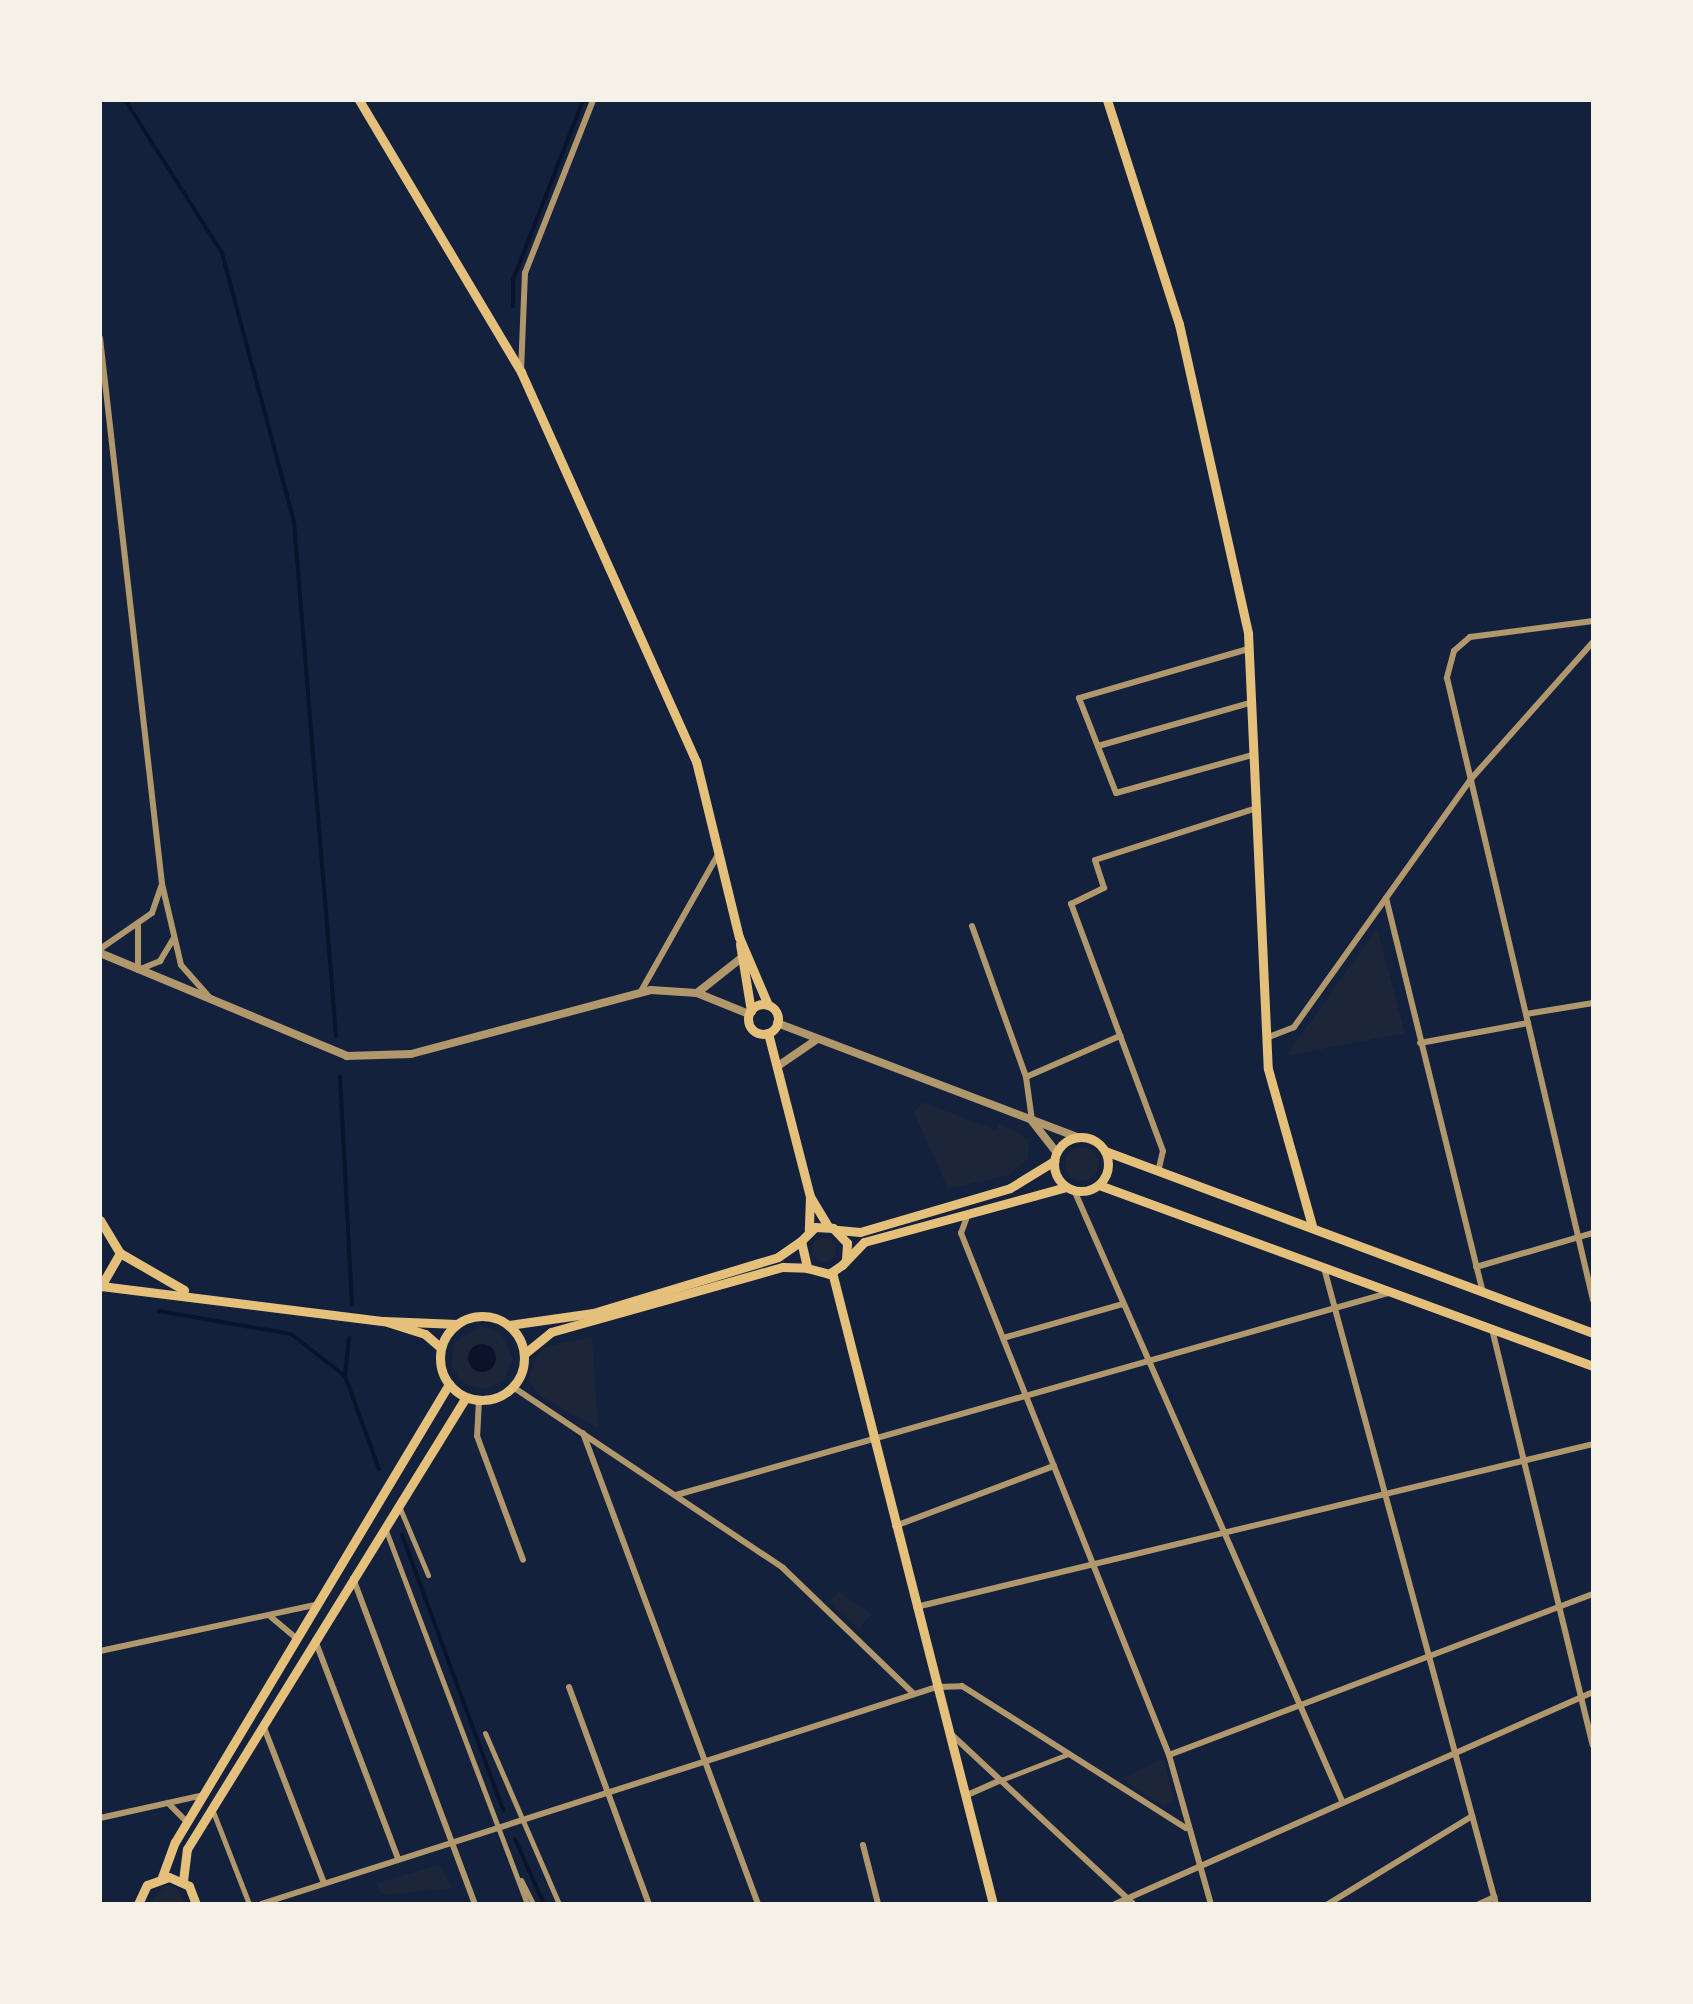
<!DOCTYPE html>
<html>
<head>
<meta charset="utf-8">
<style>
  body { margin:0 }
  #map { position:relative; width:1693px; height:2004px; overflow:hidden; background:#14213d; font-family:Commissioner,sans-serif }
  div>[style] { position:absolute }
  .green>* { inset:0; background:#1d2539 }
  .round { border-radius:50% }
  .water>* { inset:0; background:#0b132b }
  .stream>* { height:4px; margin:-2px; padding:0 2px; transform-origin:2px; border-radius:2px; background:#0b132b }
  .pedestrian>* { height:5px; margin:-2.5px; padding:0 2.5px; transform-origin:2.5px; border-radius:2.5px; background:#b1986c }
  .minor>* { height:6px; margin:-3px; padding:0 3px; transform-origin:3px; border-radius:3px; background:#b1986c }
  .tertiary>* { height:8px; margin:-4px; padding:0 4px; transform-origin:4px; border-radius:4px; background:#b1986c }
  .secondary>* { height:9px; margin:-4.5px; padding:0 4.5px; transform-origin:4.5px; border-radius:4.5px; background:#e5c07b }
  .secondary>.ring { margin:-4.5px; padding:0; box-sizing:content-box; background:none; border:9px solid #e5c07b; border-radius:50% }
  span { translate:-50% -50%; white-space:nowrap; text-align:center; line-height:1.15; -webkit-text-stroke:6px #f6f1e7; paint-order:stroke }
  .frame { position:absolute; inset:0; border:102px solid #f6f1e7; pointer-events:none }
</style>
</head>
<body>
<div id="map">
  <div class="green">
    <i style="clip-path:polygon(1377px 929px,1405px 1033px,1286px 1056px)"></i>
    <i style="clip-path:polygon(922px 1102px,996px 1130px,1000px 1123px,1029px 1139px,1028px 1159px,1008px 1175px,948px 1189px,914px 1112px)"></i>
    <i class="round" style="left:1065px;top:1147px;width:34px;height:34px"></i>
    <i class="round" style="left:812px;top:1238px;width:24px;height:24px"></i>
    <i style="clip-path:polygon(evenodd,480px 1326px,501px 1333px,513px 1359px,504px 1380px,484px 1389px,462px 1383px,451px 1364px,455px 1342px,480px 1326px,483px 1344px,495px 1354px,481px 1372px,474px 1347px,483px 1344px)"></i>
    <i style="clip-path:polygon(592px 1337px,598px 1428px,540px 1396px,528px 1380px,541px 1348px)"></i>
    <i style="clip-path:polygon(839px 1592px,872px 1614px,859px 1629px,829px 1602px)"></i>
    <i style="clip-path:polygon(1164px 1759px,1174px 1800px,1163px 1806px,1121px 1778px)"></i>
    <i style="clip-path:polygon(438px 1865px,453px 1888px,381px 1895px,377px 1883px)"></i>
    <i style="clip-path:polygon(165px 1885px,177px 1888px,187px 1904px,148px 1904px)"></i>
  </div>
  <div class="water">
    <i class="round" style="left:468px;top:1344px;width:28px;height:28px"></i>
  </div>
  <div class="stream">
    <i style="left:125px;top:100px;width:181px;rotate:57.6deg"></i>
    <i style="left:222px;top:253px;width:278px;rotate:75deg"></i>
    <i style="left:294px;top:522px;width:515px;rotate:85.32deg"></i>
    <i style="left:513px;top:306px;width:26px;rotate:-90deg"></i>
    <i style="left:513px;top:280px;width:193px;rotate:-68.7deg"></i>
    <i style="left:340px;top:1077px;width:227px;rotate:87deg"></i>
    <i style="left:159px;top:1311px;width:134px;rotate:9.9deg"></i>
    <i style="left:291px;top:1334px;width:68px;rotate:37.9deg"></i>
    <i style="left:349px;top:1338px;width:38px;rotate:96deg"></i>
    <i style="left:345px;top:1376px;width:99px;rotate:69.9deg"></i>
    <i style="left:402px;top:1535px;width:293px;rotate:69.8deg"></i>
    <i style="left:515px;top:1839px;width:71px;rotate:66deg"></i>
  </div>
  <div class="pedestrian">
    <i style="left:399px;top:1506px;width:75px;rotate:67.2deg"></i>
    <i style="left:385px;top:1528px;width:402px;rotate:69.3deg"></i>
    <i style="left:485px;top:1733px;width:186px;rotate:66.6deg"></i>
    <i style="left:1001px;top:1780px;width:72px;rotate:-21.2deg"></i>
    <i style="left:212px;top:1809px;width:102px;rotate:68.7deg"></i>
    <i style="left:521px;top:1880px;width:27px;rotate:63deg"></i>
  </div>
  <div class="minor">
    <i style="left:100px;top:338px;width:550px;rotate:83.52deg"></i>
    <i style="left:162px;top:884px;width:83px;rotate:76.8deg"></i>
    <i style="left:181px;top:965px;width:44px;rotate:48.7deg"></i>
    <i style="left:521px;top:372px;width:99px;rotate:-87.7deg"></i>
    <i style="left:525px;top:273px;width:186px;rotate:-68.5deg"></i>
    <i style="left:1593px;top:621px;width:124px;rotate:172.6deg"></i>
    <i style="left:1470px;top:637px;width:21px;rotate:139deg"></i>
    <i style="left:1454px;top:651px;width:28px;rotate:105deg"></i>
    <i style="left:1447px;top:678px;width:639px;rotate:76.79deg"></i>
    <i style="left:1248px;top:649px;width:176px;rotate:163.8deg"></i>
    <i style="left:1079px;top:698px;width:102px;rotate:68.7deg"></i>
    <i style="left:1116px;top:793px;width:141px;rotate:-15.6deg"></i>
    <i style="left:1098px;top:746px;width:158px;rotate:-15.8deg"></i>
    <i style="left:1386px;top:898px;width:404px;rotate:76.2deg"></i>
    <i style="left:138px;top:924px;width:46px;rotate:90deg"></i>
    <i style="left:138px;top:970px;width:24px;rotate:-22deg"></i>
    <i style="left:160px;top:961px;width:26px;rotate:-59deg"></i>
    <i style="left:972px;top:926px;width:160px;rotate:70.3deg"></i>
    <i style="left:1026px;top:1077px;width:43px;rotate:82.1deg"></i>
    <i style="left:100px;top:949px;width:63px;rotate:-34.7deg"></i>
    <i style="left:152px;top:913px;width:28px;rotate:-71deg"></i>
    <i style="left:640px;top:993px;width:161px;rotate:-60.6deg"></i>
    <i style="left:1526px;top:1014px;width:68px;rotate:-9.3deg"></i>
    <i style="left:1266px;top:1038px;width:30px;rotate:-21deg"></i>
    <i style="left:1294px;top:1027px;width:305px;rotate:-54.5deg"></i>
    <i style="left:1471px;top:779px;width:183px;rotate:-48.3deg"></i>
    <i style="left:1420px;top:1043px;width:110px;rotate:-10.5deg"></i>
    <i style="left:1026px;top:1077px;width:103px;rotate:-23.6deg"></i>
    <i style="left:1159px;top:1168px;width:17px;rotate:-77deg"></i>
    <i style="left:1163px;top:1151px;width:264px;rotate:-110.4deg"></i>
    <i style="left:1071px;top:904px;width:37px;rotate:-26deg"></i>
    <i style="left:1104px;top:888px;width:29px;rotate:-108deg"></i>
    <i style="left:1095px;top:860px;width:167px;rotate:-17.8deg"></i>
    <i style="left:1074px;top:1190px;width:669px;rotate:66.31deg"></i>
    <i style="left:968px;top:1214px;width:20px;rotate:110deg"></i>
    <i style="left:961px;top:1233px;width:562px;rotate:68.27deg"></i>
    <i style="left:1169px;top:1755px;width:155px;rotate:74.3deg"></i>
    <i style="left:1476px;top:1267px;width:122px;rotate:-16.2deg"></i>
    <i style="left:1324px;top:1268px;width:659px;rotate:74.87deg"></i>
    <i style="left:1492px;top:1329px;width:428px;rotate:76.4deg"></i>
    <i style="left:1003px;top:1338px;width:125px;rotate:-15.8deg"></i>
    <i style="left:513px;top:1387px;width:325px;rotate:33.8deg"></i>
    <i style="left:783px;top:1568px;width:179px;rotate:43.9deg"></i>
    <i style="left:479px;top:1400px;width:36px;rotate:93deg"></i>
    <i style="left:477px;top:1436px;width:132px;rotate:69.6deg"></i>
    <i style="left:583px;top:1433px;width:502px;rotate:69.62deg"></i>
    <i style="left:676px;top:1495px;width:740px;rotate:-15.84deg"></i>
    <i style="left:895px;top:1526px;width:170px;rotate:-20.7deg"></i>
    <i style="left:353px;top:1578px;width:348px;rotate:69.5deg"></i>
    <i style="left:916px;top:1607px;width:696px;rotate:-13.54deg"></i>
    <i style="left:271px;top:1617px;width:35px;rotate:40deg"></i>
    <i style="left:315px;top:1640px;width:234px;rotate:69.2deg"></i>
    <i style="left:100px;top:1651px;width:220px;rotate:-12.1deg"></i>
    <i style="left:569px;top:1687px;width:231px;rotate:69.8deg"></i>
    <i style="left:263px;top:1725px;width:169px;rotate:68.9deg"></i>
    <i style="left:951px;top:1734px;width:249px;rotate:43deg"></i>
    <i style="left:1169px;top:1755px;width:454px;rotate:-20.8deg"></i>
    <i style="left:965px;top:1796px;width:39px;rotate:-24deg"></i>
    <i style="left:168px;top:1803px;width:27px;rotate:45deg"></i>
    <i style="left:100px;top:1818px;width:107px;rotate:-12.5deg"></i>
    <i style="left:863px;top:1845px;width:61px;rotate:75.7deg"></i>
    <i style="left:261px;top:1904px;width:710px;rotate:-17.8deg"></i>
    <i style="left:937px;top:1687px;width:25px;rotate:-2deg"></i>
    <i style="left:962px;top:1686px;width:265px;rotate:32.4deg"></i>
    <i style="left:1115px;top:1904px;width:523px;rotate:-23.92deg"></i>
    <i style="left:1328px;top:1904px;width:169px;rotate:-31.4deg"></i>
    <i style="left:1479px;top:1904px;width:17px;rotate:-24deg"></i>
  </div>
  <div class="tertiary">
    <i style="left:100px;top:953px;width:268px;rotate:22.6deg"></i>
    <i style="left:347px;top:1056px;width:64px;rotate:-1.8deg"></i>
    <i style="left:411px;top:1054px;width:248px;rotate:-14.9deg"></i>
    <i style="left:651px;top:990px;width:46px;rotate:3.7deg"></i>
    <i style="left:697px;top:993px;width:56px;rotate:22deg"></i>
    <i style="left:697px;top:993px;width:55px;rotate:-38.3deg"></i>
    <i style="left:777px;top:1023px;width:321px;rotate:20.8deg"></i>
    <i style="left:778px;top:1066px;width:46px;rotate:-34.4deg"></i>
    <i style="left:1032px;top:1121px;width:41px;rotate:52deg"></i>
  </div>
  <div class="secondary">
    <i style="left:359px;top:100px;width:317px;rotate:59.2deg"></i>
    <i style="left:521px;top:372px;width:427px;rotate:65.8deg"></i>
    <i style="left:696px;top:761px;width:181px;rotate:76.3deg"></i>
    <i style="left:739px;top:937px;width:74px;rotate:66.9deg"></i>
    <i style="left:1107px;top:100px;width:235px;rotate:72.2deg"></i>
    <i style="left:1179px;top:324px;width:317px;rotate:77.4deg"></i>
    <i style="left:1248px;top:633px;width:436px;rotate:87.4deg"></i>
    <i style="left:1268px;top:1069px;width:163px;rotate:74.3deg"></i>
    <i style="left:740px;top:944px;width:68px;rotate:80.7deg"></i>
    <i class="ring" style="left:748px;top:1004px;width:21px;height:21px"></i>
    <i style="left:768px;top:1033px;width:168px;rotate:75.6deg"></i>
    <i style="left:810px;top:1196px;width:34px;rotate:92deg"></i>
    <i class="ring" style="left:1054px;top:1137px;width:45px;height:45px"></i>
    <i style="left:1105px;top:1151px;width:521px;rotate:20.45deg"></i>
    <i style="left:1099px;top:1185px;width:526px;rotate:20.12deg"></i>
    <i style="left:811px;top:1198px;width:33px;rotate:59deg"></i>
    <i style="left:100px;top:1220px;width:39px;rotate:59deg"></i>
    <i style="left:120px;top:1253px;width:39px;rotate:120deg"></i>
    <i style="left:838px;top:1230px;width:22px;rotate:5deg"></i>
    <i style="left:860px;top:1232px;width:156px;rotate:-16.3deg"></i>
    <i style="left:1010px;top:1188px;width:52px;rotate:-31.5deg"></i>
    <i style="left:120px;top:1253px;width:74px;rotate:30deg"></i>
    <i style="left:846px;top:1259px;width:16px;rotate:-86deg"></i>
    <i style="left:847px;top:1243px;width:21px;rotate:-133deg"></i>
    <i style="left:833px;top:1228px;width:18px;rotate:-177deg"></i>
    <i style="left:815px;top:1227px;width:20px;rotate:135deg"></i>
    <i style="left:801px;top:1241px;width:28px;rotate:77deg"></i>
    <i style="left:807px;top:1268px;width:23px;rotate:15deg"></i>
    <i style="left:829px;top:1274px;width:16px;rotate:-35deg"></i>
    <i style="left:842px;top:1265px;width:32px;rotate:-46deg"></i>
    <i style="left:864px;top:1242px;width:209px;rotate:-15.2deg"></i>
    <i style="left:832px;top:1272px;width:652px;rotate:75.71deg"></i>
    <i style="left:101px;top:1286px;width:285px;rotate:7.1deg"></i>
    <i style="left:384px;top:1321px;width:43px;rotate:17.6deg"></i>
    <i style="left:425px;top:1334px;width:21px;rotate:41deg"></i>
    <i class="ring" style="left:440px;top:1316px;width:75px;height:75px"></i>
    <i style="left:384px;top:1321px;width:73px;rotate:2.4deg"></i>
    <i style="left:509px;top:1325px;width:85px;rotate:-8.1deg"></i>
    <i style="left:593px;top:1313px;width:193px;rotate:-16.8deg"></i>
    <i style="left:778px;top:1257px;width:28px;rotate:-35deg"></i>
    <i style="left:524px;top:1354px;width:35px;rotate:-39deg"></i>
    <i style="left:551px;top:1332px;width:241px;rotate:-15.7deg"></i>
    <i style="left:783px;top:1267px;width:24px;rotate:2deg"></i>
    <i style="left:162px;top:1877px;width:37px;rotate:-70deg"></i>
    <i style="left:175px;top:1842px;width:534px;rotate:-59.11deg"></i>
    <i style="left:183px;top:1881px;width:32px;rotate:-83deg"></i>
    <i style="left:187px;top:1849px;width:531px;rotate:-58.31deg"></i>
    <i style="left:138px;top:1904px;width:21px;rotate:-65deg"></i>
    <i style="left:147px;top:1885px;width:23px;rotate:-20deg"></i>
    <i style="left:169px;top:1877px;width:22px;rotate:24deg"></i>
    <i style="left:189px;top:1886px;width:19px;rotate:69deg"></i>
  </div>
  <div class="frame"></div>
</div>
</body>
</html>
